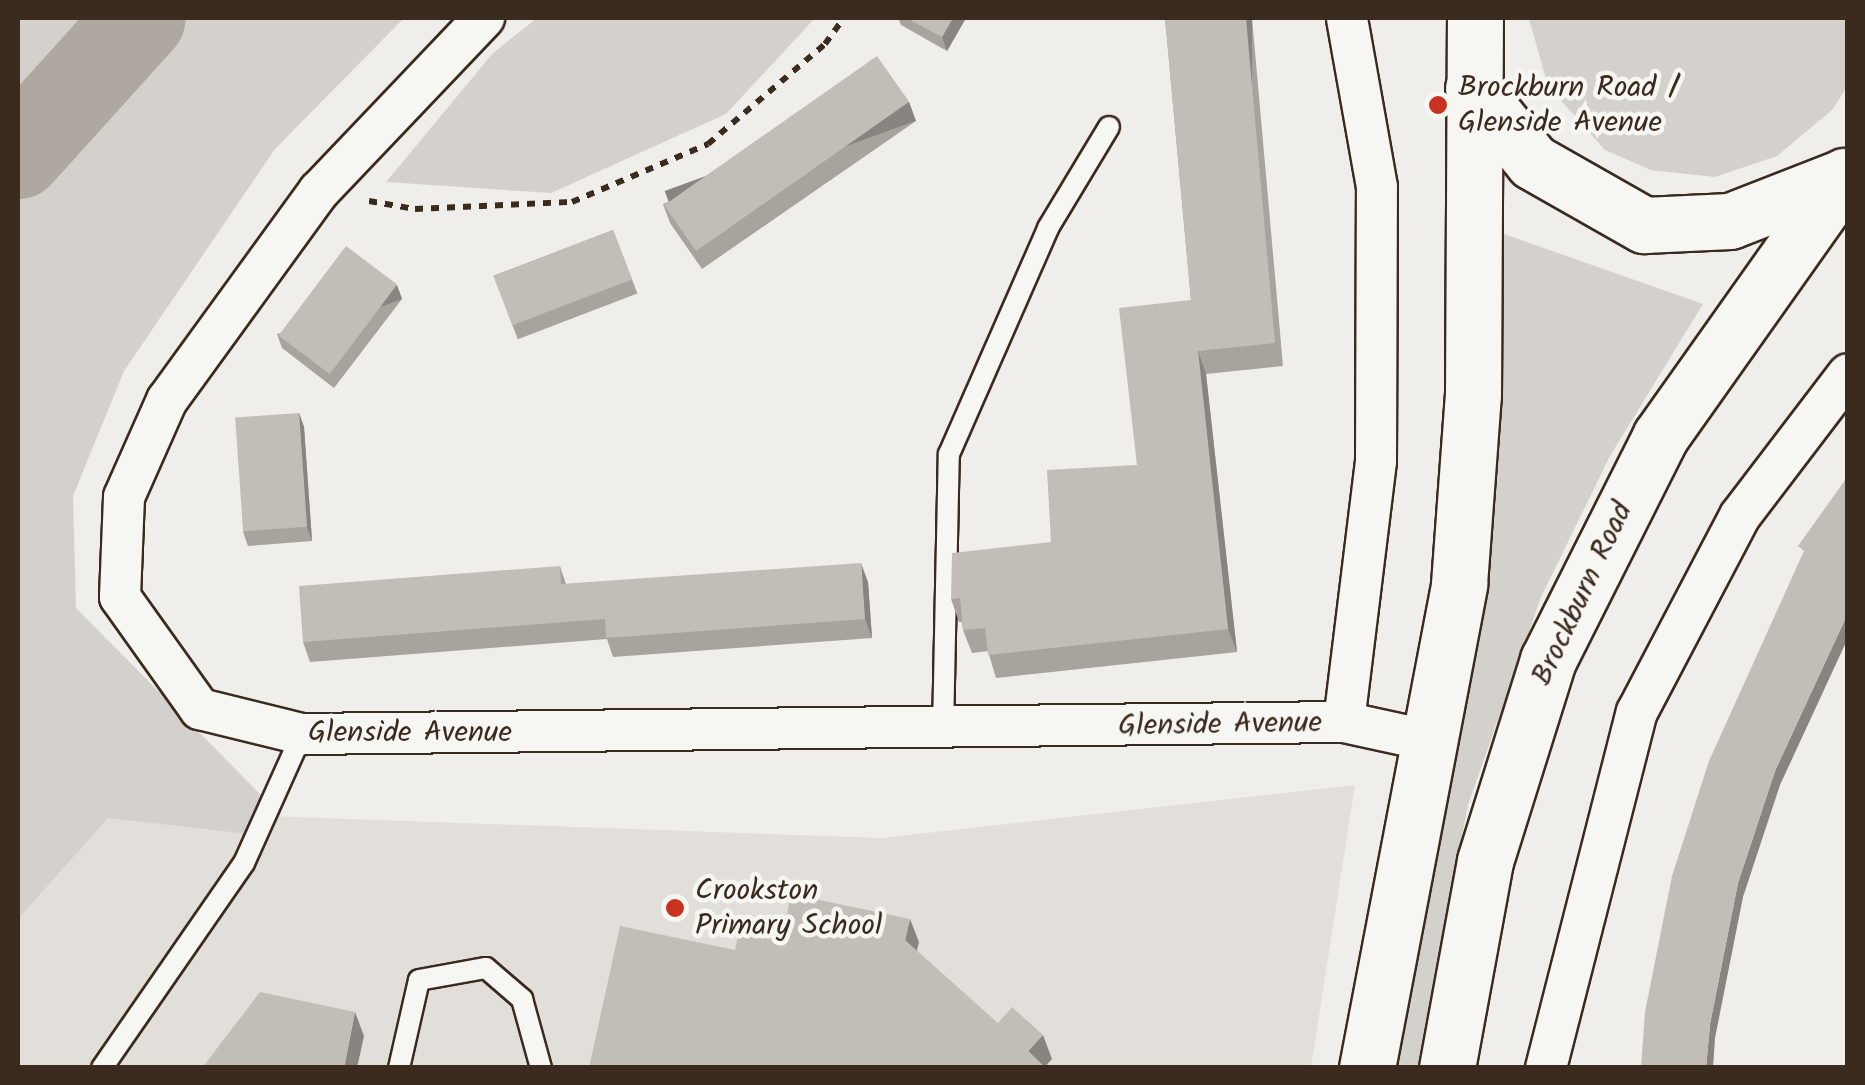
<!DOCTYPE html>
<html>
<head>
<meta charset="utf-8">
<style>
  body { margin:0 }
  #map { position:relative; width:1865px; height:1085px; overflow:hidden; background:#efeeea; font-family:Kalam,sans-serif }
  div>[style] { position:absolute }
  .built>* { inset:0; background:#e2dfdb }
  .green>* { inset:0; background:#d4d1cc }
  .river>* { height:90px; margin:-45px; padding:0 45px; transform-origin:45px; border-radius:45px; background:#afa8a1 }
  .path>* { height:6px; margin-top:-3px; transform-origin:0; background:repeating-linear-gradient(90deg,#3b2a1e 0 8px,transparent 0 16px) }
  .roads { filter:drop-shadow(2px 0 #3b2a1e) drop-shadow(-2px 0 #3b2a1e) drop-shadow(0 2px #3b2a1e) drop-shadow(0 -2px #3b2a1e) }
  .lane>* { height:20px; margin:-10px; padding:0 10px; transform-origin:10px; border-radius:10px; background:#f6f6f2 }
  .street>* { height:40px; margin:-20px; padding:0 20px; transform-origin:20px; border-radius:20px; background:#f6f6f2 }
  .secondary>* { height:55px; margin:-27.5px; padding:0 27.5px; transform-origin:27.5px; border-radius:27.5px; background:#f6f6f2 }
  .wall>* { inset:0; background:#a7a39d; transform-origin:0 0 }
  .shaded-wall>* { inset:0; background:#888480; transform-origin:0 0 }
  .building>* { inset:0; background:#c2bdb7; transform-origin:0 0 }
  .dots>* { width:28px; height:28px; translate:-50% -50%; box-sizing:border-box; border:5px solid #f6f6f2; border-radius:50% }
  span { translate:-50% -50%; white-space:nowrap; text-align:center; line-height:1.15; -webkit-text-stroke:9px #f6f6f2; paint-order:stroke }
  .poi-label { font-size:30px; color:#3b2a1e }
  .left { translate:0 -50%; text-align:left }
  .street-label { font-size:30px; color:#3b2a1e }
  .frame { position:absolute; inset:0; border:20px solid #3b2a1e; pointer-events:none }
</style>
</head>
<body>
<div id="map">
  <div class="built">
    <i style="clip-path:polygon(1355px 785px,1311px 1067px,18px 1068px,18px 807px,882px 838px)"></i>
  </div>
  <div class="green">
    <i style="clip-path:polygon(18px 18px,404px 18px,275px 149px,124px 371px,73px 496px,76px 608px,264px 798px,249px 834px,108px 818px,18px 919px)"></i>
    <i style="clip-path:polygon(537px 18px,815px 18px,726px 114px,551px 193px,386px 182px,493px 53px)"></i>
    <i style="clip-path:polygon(1848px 18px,1847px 87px,1832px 110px,1777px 156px,1715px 177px,1651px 170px,1605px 150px,1548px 86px,1529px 19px)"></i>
    <i style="clip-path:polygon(1501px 233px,1703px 304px,1610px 456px,1541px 597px,1468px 805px,1417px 1067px,1395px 1068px,1485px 580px)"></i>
  </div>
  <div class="river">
    <i style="left:18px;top:154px;width:183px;rotate:-47.9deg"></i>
  </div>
  <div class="path">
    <i style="left:369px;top:201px;width:47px;rotate:9.9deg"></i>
    <i style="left:415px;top:209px;width:157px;rotate:-2.6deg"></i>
    <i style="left:572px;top:202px;width:148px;rotate:-23.1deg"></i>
    <i style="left:708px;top:144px;width:154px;rotate:-40.5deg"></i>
    <i style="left:825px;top:44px;width:32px;rotate:-54deg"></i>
  </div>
  <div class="roads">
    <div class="lane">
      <i style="left:943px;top:731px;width:277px;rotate:-88.8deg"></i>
      <i style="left:949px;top:454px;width:247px;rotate:-66.3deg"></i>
      <i style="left:1048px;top:228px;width:118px;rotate:-58.9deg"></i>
      <i style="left:102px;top:1068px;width:249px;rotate:-55.3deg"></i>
      <i style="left:244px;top:863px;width:141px;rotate:-65.8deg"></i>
      <i style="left:399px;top:1068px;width:90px;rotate:-77.2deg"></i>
      <i style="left:419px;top:980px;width:68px;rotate:-10.2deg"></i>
      <i style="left:486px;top:968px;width:48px;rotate:40.7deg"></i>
      <i style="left:522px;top:999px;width:72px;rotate:74.6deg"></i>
    </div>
    <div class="street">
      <i style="left:484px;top:18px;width:239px;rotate:133.6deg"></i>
      <i style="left:319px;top:191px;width:258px;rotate:126deg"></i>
      <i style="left:167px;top:400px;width:106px;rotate:113.9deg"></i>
      <i style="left:124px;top:497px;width:100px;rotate:92.3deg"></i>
      <i style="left:120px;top:597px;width:138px;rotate:54.5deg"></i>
      <i style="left:200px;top:709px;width:105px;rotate:13.8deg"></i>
      <i style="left:302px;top:734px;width:1042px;rotate:-0.66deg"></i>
      <i style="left:1344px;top:722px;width:89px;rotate:12.3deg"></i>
      <i style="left:1344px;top:722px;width:263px;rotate:-83deg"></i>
      <i style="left:1376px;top:461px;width:274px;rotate:-89.8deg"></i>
      <i style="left:1377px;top:187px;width:172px;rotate:-100.1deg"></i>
      <i style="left:1546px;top:1068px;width:367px;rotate:-75.7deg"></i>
      <i style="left:1637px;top:712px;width:221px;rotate:-62.3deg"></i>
      <i style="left:1740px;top:516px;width:178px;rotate:-52.7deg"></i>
    </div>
    <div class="secondary">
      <i style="left:1473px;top:88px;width:95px;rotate:51deg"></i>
      <i style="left:1533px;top:162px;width:128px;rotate:29.6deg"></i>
      <i style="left:1644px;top:225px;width:86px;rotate:-2.7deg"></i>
      <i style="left:1730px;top:221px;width:121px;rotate:-21.3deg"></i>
      <i style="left:1367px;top:1068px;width:493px;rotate:-79.2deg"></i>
      <i style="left:1459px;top:584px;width:190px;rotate:-85.8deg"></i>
      <i style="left:1473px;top:395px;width:377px;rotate:-89.7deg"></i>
      <i style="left:1447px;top:1068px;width:210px;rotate:-79.6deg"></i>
      <i style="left:1485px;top:861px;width:211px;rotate:-72.6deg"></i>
      <i style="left:1548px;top:660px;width:250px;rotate:-63.3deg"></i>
      <i style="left:1660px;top:437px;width:320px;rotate:-54.7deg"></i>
    </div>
  </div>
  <div class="wall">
    <i style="clip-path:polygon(898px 18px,966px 18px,947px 51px,901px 25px)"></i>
    <i style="clip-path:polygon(1165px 18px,1252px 18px,1283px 366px,1206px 374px,1237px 652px,996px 678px,988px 651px,972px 653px,963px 630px,962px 622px,959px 622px,951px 599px,1051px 542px,1137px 465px,1191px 300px)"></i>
    <i style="clip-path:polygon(909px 102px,916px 121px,702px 269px,670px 223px,663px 204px)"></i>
    <i style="left:613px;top:230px;width:68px;height:128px;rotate:69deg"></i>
    <i style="clip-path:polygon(402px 299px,334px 388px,282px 348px,277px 334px)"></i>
    <i style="clip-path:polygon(299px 413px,304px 427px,312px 541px,248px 546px,243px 532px)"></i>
    <i style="clip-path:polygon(560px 566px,566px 584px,868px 582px,872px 638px,613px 657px,607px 639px,310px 662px,303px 642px)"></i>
  </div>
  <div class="shaded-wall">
    <i style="clip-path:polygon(953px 18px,966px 18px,947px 51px,942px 37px)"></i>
    <i style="left:1246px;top:18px;width:6px;height:326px"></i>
    <i style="left:909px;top:102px;width:20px;height:260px;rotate:70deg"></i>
    <i style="left:397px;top:285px;width:15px;height:112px;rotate:70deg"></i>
    <i style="clip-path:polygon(1198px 351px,1206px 374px,1237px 652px,1228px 629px)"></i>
    <i style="clip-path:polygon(299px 413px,304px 427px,312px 541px,307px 527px)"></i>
    <i style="clip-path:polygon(861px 563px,868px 582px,872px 638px,865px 619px)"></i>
    <i style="clip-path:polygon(1848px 613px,1848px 638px,1780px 785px,1743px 897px,1715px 1038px,1713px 1068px,1706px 1068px,1710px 1024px,1738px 883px,1775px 771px)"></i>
    <i style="clip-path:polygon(910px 919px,919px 942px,914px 963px,905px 940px)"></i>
    <i style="clip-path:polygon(355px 1012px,364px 1036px,357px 1068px,344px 1068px)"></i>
    <i style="clip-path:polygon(1043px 1035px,1052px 1059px,1044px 1068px,1028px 1051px)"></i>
  </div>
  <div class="building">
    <i style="clip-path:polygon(906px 18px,953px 18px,942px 37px)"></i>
    <i style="clip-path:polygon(1165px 18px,1246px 18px,1275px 343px,1198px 351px,1228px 629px,988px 655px,985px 628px,963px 630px,960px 598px,951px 599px,952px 553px,1051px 542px,1047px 470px,1137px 465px,1119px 308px,1191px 300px)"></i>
    <i style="left:877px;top:56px;width:56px;height:260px;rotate:55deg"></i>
    <i style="left:613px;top:230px;width:53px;height:128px;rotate:69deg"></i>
    <i style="left:346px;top:246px;width:64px;height:112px;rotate:37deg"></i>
    <i style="left:299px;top:413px;width:114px;height:64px;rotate:86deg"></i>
    <i style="clip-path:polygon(1848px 476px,1848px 613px,1775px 771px,1738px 883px,1710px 1024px,1706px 1068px,1641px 1068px,1645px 1012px,1672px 876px,1709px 761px,1804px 551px,1798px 546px)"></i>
    <i style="clip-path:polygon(861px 563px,865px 619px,606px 638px,605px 619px,303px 642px,299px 586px,560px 566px,561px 584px)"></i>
    <i style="clip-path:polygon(791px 894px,910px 919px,905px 940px,998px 1023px,1012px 1007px,1043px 1035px,1028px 1051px,1046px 1068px,589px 1068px,620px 926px,735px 950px,740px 925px,783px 935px)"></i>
    <i style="clip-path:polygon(260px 992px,355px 1012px,344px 1068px,202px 1068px)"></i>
  </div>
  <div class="dots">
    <i style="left:1438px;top:105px;background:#c8321e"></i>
    <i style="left:675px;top:908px;background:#c8321e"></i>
  </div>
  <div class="poi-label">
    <span class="left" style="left:1458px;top:105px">Brockburn Road /<br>Glenside Avenue</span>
    <span class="left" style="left:695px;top:908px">Crookston<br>Primary School</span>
  </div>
  <div class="street-label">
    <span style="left:1583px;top:594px;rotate:-65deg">Brockburn Road</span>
    <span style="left:1220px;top:725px;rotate:-1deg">Glenside Avenue</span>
    <span style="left:410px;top:733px">Glenside Avenue</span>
  </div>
  <div class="frame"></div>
</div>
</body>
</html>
